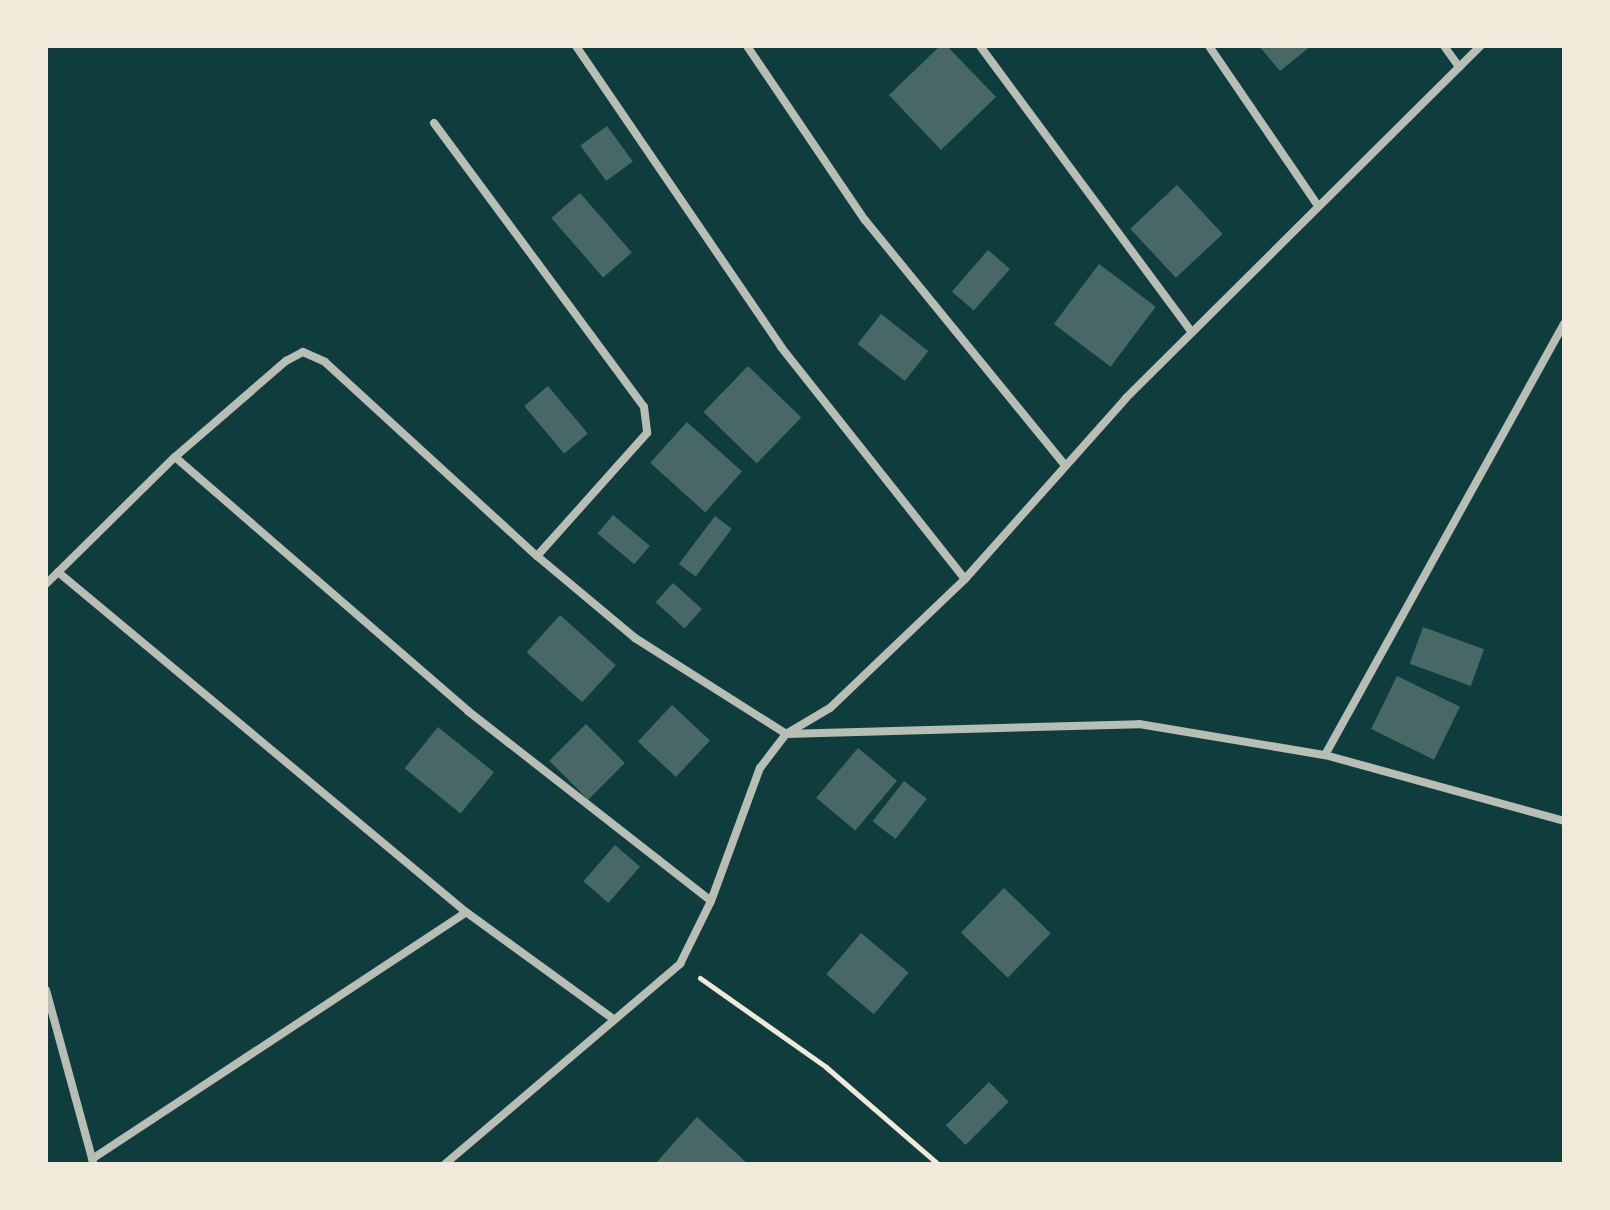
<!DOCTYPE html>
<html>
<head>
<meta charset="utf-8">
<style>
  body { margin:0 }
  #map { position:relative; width:1610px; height:1210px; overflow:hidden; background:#0f3d3e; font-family:Jost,sans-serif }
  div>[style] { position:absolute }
  .building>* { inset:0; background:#486865; transform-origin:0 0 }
  .path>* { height:5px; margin:-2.5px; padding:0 2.5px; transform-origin:2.5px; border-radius:2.5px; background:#f1e9da }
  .minor>* { height:8px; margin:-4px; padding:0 4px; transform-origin:4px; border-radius:4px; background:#b8beb3 }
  span { translate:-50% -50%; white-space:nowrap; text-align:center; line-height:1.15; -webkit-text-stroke:8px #f1e9da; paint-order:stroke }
  .frame { position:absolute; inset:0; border:48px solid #f1e9da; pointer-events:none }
</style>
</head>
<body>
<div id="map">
  <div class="building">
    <i style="clip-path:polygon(940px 46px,947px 46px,996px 97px,941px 150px,889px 95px)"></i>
    <i style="clip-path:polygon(1259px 46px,1311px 46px,1280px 71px)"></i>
    <i style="left:607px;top:126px;width:44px;height:33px;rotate:54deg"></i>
    <i style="left:1177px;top:185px;width:67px;height:64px;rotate:47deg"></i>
    <i style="left:580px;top:193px;width:79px;height:38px;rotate:49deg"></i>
    <i style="left:988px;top:250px;width:29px;height:55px;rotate:41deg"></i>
    <i style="left:1099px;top:264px;width:71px;height:75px;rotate:37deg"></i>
    <i style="left:881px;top:314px;width:60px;height:38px;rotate:38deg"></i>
    <i style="left:748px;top:366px;width:74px;height:64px;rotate:44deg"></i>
    <i style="left:548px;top:386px;width:62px;height:31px;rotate:50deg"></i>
    <i style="left:687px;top:422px;width:74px;height:55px;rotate:42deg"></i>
    <i style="left:613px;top:515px;width:48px;height:24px;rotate:40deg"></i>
    <i style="left:715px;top:516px;width:21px;height:60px;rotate:37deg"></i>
    <i style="left:673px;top:583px;width:39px;height:26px;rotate:42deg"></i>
    <i style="left:560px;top:615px;width:75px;height:50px;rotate:42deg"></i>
    <i style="left:1423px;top:627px;width:65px;height:39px;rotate:20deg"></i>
    <i style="left:1397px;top:676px;width:70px;height:59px;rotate:26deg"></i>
    <i style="left:672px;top:705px;width:52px;height:50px;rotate:43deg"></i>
    <i style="left:586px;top:724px;width:55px;height:52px;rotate:45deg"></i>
    <i style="left:438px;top:727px;width:72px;height:53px;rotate:39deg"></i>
    <i style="left:858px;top:748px;width:51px;height:65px;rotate:40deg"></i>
    <i style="left:904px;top:781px;width:29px;height:51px;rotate:38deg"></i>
    <i style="left:615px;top:845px;width:33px;height:48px;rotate:41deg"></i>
    <i style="left:1004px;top:888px;width:65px;height:62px;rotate:44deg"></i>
    <i style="left:861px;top:933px;width:62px;height:54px;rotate:40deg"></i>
    <i style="left:989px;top:1082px;width:28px;height:61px;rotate:45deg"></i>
    <i style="clip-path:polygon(697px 1117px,748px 1164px,655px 1164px)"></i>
  </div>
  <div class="path">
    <i style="left:700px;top:978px;width:154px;rotate:35.2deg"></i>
    <i style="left:826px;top:1067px;width:148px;rotate:40.9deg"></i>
  </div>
  <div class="minor">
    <i style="left:576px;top:46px;width:364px;rotate:55.7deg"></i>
    <i style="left:781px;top:347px;width:296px;rotate:51.6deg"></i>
    <i style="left:747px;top:46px;width:210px;rotate:55.9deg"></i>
    <i style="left:865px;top:220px;width:316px;rotate:50.8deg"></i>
    <i style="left:980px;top:46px;width:356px;rotate:53.5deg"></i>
    <i style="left:1209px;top:46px;width:194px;rotate:55.7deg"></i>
    <i style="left:1444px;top:46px;width:26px;rotate:54deg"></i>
    <i style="left:434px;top:123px;width:353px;rotate:53.5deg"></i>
    <i style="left:644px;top:407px;width:26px;rotate:83deg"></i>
    <i style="left:647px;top:433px;width:165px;rotate:131.8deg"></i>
    <i style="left:175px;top:457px;width:388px;rotate:40.9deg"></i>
    <i style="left:468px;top:711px;width:308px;rotate:38deg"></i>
    <i style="left:58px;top:572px;width:531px;rotate:39.81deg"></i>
    <i style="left:466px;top:912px;width:180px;rotate:36deg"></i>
    <i style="left:46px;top:584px;width:181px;rotate:-44.6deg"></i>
    <i style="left:175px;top:457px;width:147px;rotate:-40.9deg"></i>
    <i style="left:286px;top:361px;width:19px;rotate:-28deg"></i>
    <i style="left:303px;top:352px;width:24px;rotate:24deg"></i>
    <i style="left:325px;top:362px;width:287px;rotate:42.5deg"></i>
    <i style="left:537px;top:556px;width:128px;rotate:39.9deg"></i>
    <i style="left:635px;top:638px;width:179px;rotate:32.4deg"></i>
    <i style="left:786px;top:734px;width:353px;rotate:-1.6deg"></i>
    <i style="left:1139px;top:724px;width:189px;rotate:9.5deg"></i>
    <i style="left:1325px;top:755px;width:248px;rotate:15.4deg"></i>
    <i style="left:1325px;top:755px;width:493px;rotate:-61deg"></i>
    <i style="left:46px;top:990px;width:178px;rotate:74.7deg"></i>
    <i style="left:92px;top:1159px;width:448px;rotate:-33.4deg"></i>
    <i style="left:445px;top:1164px;width:309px;rotate:-40.4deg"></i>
    <i style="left:680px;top:964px;width:70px;rotate:-63.8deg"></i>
    <i style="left:711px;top:901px;width:142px;rotate:-69.8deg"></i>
    <i style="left:760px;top:768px;width:43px;rotate:-52.6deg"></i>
    <i style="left:786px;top:734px;width:51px;rotate:-30.6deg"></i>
    <i style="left:830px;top:708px;width:187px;rotate:-43.7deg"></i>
    <i style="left:965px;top:579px;width:242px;rotate:-48.3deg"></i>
    <i style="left:1126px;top:398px;width:500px;rotate:-44.8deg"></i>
  </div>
  <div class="frame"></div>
</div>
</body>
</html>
